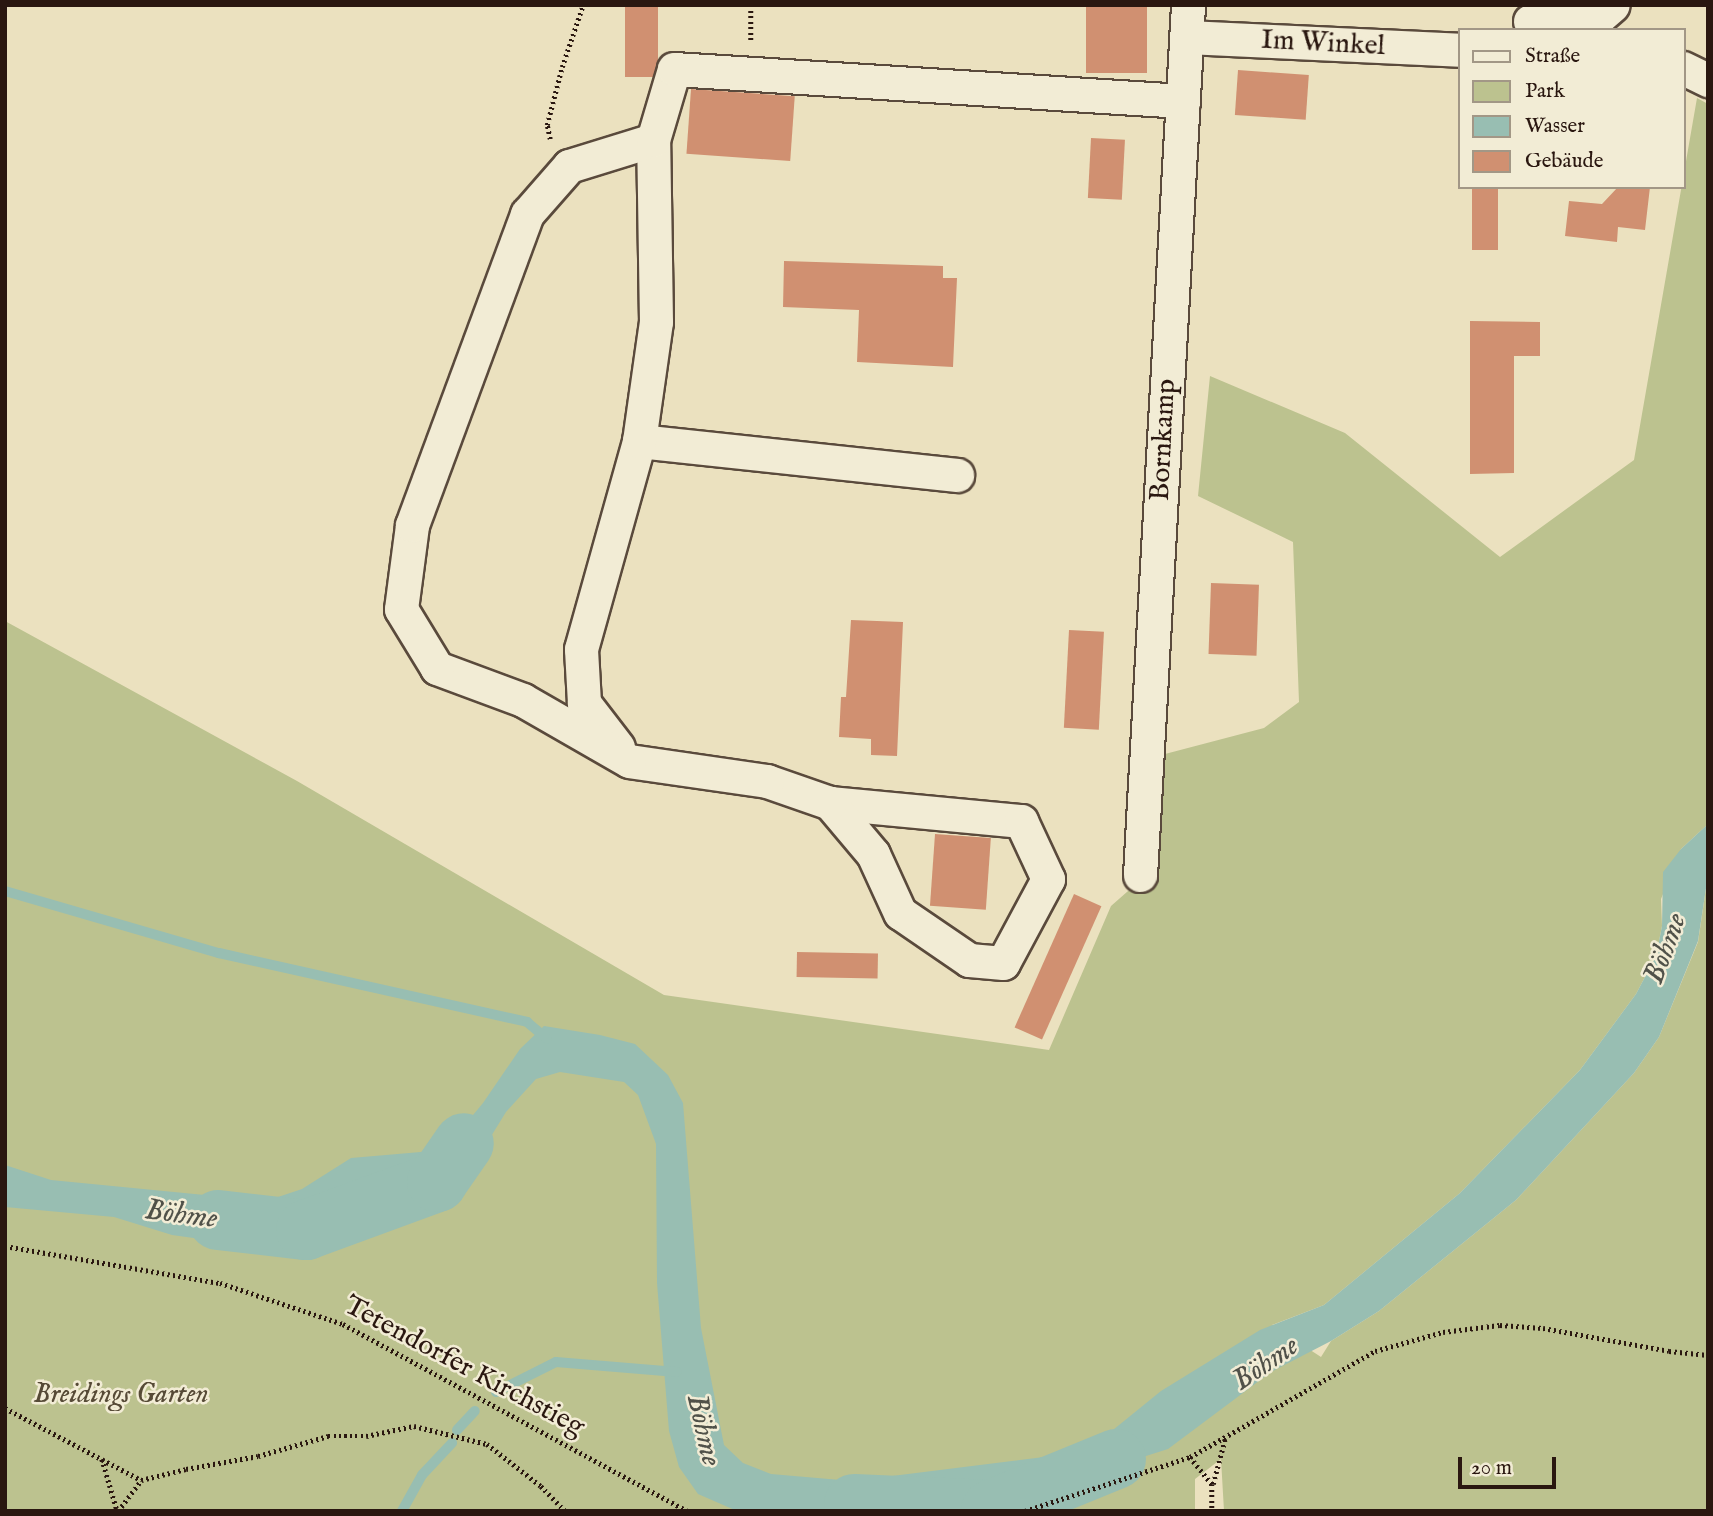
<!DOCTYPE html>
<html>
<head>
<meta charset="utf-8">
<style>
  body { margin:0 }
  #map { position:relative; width:1713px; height:1516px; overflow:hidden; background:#ebe1bf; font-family:"IM FELL English",serif }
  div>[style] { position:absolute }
  .green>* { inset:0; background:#bcc28f }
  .water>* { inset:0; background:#98beb2 }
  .stream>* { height:10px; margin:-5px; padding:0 5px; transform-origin:5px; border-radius:5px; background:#98beb2 }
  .river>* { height:60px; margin:-30px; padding:0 30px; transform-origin:30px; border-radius:30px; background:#98beb2 }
  .building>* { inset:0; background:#d09071; transform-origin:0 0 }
  .path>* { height:4.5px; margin-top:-2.25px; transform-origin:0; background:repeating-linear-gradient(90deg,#2a1710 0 2px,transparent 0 5.5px) }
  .roads { filter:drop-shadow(2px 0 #5a4a3c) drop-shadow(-2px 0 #5a4a3c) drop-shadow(0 2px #5a4a3c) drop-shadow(0 -2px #5a4a3c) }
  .minor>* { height:33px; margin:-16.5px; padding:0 16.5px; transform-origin:16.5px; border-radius:16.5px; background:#f2ecd5 }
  span { translate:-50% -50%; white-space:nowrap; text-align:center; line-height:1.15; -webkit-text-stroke:5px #f2ecd5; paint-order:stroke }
  .street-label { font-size:28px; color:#2a1710 }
  .park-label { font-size:28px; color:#564a36; font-style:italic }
  .water-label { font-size:30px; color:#505149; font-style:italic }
  .frame { position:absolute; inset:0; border:7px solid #2a1710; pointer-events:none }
  .legend { position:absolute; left:1458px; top:28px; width:228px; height:161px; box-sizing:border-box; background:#f2ecd5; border:2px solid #a29786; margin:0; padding:9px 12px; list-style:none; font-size:21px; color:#2a1710 }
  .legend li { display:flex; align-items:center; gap:14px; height:35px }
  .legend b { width:35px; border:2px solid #a29786 }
  .scale { position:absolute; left:1458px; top:1457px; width:98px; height:32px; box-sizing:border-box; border:4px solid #2a1710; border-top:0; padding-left:9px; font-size:21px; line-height:24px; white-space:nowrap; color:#2a1710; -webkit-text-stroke:5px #f2ecd5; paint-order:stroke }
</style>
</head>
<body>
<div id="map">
  <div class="green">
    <i style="clip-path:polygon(1697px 98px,1708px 104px,1708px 824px,1681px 849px,1661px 899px,1662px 926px,1656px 956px,1636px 994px,1580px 1070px,1460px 1193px,1324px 1305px,1272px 1325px,1321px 1357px,1331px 1341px,1379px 1311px,1516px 1200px,1634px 1073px,1659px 1037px,1698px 942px,1708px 875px,1708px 1511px,1224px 1511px,1221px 1459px,1195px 1479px,1195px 1511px,5px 1511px,5px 621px,297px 781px,664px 995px,1049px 1050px,1111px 906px,1144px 877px,1165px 754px,1264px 728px,1299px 702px,1293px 542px,1198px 496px,1210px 376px,1345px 433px,1500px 557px,1634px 460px)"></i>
  </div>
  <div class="water">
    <i style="clip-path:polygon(1708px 824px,1708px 875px,1698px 941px,1659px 1037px,1634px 1073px,1516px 1200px,1379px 1311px,1331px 1341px,1271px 1372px,1168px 1449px,1017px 1497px,969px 1499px,925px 1511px,737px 1511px,698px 1494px,679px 1467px,669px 1431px,657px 1283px,656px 1144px,638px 1095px,624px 1082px,560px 1072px,536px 1079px,506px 1112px,482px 1151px,451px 1182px,423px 1192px,384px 1195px,290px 1233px,215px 1241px,172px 1235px,114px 1217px,5px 1207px,5px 1165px,51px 1180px,266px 1201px,302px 1189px,351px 1158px,444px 1150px,483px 1103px,520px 1049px,544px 1026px,600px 1035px,635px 1044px,668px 1075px,683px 1103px,701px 1328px,724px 1445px,743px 1463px,771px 1474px,852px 1481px,1060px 1455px,1108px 1434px,1161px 1391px,1260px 1330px,1324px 1305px,1460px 1193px,1580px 1070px,1636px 994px,1656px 956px,1662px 926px,1663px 872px,1681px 849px)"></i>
  </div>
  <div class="stream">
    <i style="left:5px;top:891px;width:223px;rotate:16.2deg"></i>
    <i style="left:219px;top:953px;width:316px;rotate:12.6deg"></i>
    <i style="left:527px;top:1022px;width:26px;rotate:40deg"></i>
    <i style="left:496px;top:1392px;width:67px;rotate:-26.6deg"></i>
    <i style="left:556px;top:1362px;width:121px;rotate:4.7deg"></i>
    <i style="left:457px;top:1430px;width:26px;rotate:-47deg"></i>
    <i style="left:402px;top:1511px;width:41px;rotate:-60.9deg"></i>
    <i style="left:422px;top:1475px;width:44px;rotate:-46.8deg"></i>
  </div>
  <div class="river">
    <i style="left:218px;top:1220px;width:89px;rotate:6.5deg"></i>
    <i style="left:306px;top:1230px;width:140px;rotate:-20.1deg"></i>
    <i style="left:437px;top:1182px;width:47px;rotate:-55.3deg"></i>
    <i style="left:854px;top:1504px;width:137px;rotate:2.5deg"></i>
    <i style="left:991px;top:1510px;width:135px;rotate:-22.2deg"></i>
  </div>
  <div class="building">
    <i style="left:625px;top:5px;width:33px;height:72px"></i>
    <i style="left:1086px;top:5px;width:61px;height:68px"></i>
    <i style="left:1238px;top:70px;width:71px;height:45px;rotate:4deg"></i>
    <i style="left:691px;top:89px;width:104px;height:65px;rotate:4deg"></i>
    <i style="left:1091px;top:138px;width:34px;height:60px;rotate:3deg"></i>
    <i style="left:1472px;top:187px;width:26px;height:63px"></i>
    <i style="clip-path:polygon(1618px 187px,1650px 187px,1645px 230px,1618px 227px,1617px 242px,1565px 236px,1569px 201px,1602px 204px)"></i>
    <i style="clip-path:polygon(784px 261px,943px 266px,943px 278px,957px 278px,953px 367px,857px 362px,859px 310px,783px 307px)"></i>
    <i style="clip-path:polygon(1470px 321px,1540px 322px,1540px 356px,1514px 356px,1514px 473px,1470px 474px)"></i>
    <i style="left:1211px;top:583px;width:48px;height:71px;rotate:2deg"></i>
    <i style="clip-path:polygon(851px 620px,903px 622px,897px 756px,871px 755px,871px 739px,839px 737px,841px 697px,846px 697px)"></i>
    <i style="left:1069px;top:630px;width:35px;height:98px;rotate:3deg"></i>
    <i style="left:935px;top:834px;width:56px;height:72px;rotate:4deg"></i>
    <i style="left:1074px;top:894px;width:30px;height:146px;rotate:24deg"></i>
    <i style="left:797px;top:952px;width:81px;height:25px;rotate:1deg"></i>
  </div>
  <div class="path">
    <i style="left:751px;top:5px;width:37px;rotate:90deg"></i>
    <i style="left:550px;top:139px;width:14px;rotate:-102deg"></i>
    <i style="left:547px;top:125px;width:60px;rotate:-75.5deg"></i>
    <i style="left:562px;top:67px;width:65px;rotate:-71.3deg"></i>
    <i style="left:5px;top:1246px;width:218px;rotate:9.8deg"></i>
    <i style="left:220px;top:1283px;width:130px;rotate:18.4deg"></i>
    <i style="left:343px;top:1324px;width:392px;rotate:28.5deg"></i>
    <i style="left:5px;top:1408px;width:154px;rotate:27.9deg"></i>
    <i style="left:1190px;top:1457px;width:35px;rotate:51deg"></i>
    <i style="left:1212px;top:1484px;width:27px;rotate:90deg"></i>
    <i style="left:102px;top:1459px;width:53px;rotate:73.6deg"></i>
    <i style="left:1213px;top:1484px;width:47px;rotate:-75.1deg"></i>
    <i style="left:118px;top:1511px;width:39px;rotate:-53deg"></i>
    <i style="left:141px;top:1480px;width:46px;rotate:-13.7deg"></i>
    <i style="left:186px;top:1469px;width:73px;rotate:-10.2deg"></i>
    <i style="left:258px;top:1456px;width:73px;rotate:-15.9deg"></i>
    <i style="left:328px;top:1436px;width:38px"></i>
    <i style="left:366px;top:1436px;width:49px;rotate:-11.8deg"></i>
    <i style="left:414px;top:1426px;width:75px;rotate:13.9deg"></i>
    <i style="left:487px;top:1444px;width:68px;rotate:37.9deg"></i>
    <i style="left:541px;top:1486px;width:35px;rotate:46deg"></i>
    <i style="left:1025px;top:1511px;width:174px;rotate:-18.1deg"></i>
    <i style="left:1190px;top:1457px;width:213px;rotate:-29.8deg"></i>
    <i style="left:1375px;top:1351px;width:71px;rotate:-15.6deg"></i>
    <i style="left:1443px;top:1332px;width:57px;rotate:-7deg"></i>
    <i style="left:1500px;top:1325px;width:43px;rotate:4deg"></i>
    <i style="left:1543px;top:1328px;width:128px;rotate:10.3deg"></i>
    <i style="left:1669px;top:1351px;width:39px;rotate:6deg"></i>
  </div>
  <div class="roads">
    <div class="minor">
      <i style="left:1530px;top:21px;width:69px;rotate:-3.3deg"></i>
      <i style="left:1599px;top:17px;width:18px;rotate:-41deg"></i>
      <i style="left:1187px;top:37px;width:272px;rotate:2.7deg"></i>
      <i style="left:1683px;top:68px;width:28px;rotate:26deg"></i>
      <i style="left:639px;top:441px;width:320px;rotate:6.1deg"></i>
      <i style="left:618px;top:747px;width:56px;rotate:-127.7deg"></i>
      <i style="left:584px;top:703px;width:54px;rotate:-93.2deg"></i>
      <i style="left:581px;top:649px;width:216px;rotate:-74.4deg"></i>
      <i style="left:639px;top:441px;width:120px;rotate:-81.9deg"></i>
      <i style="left:656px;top:322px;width:182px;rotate:-90.9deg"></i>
      <i style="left:830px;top:803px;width:192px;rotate:5.4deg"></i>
      <i style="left:1021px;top:821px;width:64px;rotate:65deg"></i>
      <i style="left:1048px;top:879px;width:95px;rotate:118.2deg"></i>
      <i style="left:1003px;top:963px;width:34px;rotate:-175deg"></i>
      <i style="left:969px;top:960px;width:83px;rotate:-145.7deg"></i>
      <i style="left:900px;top:913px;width:65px;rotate:-114.6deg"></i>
      <i style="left:873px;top:854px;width:67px;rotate:-130.1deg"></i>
      <i style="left:830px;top:803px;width:67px;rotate:-160.8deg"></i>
      <i style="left:767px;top:781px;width:139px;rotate:-171.8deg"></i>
      <i style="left:629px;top:761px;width:122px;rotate:-150.1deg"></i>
      <i style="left:523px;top:700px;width:92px;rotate:-159.6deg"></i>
      <i style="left:437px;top:668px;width:69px;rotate:-121.4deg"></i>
      <i style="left:401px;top:609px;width:85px;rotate:-82.5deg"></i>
      <i style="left:412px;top:525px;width:332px;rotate:-69.7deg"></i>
      <i style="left:527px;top:214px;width:64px;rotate:-48.8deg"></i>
      <i style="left:569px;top:166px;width:88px;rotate:-17.2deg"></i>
      <i style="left:653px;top:140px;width:74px;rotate:-73.5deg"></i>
      <i style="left:674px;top:69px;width:510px;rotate:3.6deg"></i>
      <i style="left:1140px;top:875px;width:871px;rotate:-86.84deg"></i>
    </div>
  </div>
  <div class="street-label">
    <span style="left:1323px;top:44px;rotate:3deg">Im Winkel</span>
    <span style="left:1164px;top:440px;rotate:-87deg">Bornkamp</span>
    <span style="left:464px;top:1367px;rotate:28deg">Tetendorfer Kirchstieg</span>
  </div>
  <div class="park-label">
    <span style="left:121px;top:1395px">Breidings Garten</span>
  </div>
  <div class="water-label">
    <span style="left:1666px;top:949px;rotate:-70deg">Böhme</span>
    <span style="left:181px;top:1215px;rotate:7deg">Böhme</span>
    <span style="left:1266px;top:1364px;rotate:-35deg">Böhme</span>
    <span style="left:703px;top:1430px;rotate:77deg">Böhme</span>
  </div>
  <div class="frame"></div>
  <ul class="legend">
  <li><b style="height:9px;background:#f2ecd5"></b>Straße</li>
  <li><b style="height:19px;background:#bcc28f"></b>Park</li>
  <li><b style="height:19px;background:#98beb2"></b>Wasser</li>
  <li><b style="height:19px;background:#d09071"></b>Gebäude</li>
  </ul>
  <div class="scale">20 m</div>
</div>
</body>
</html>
